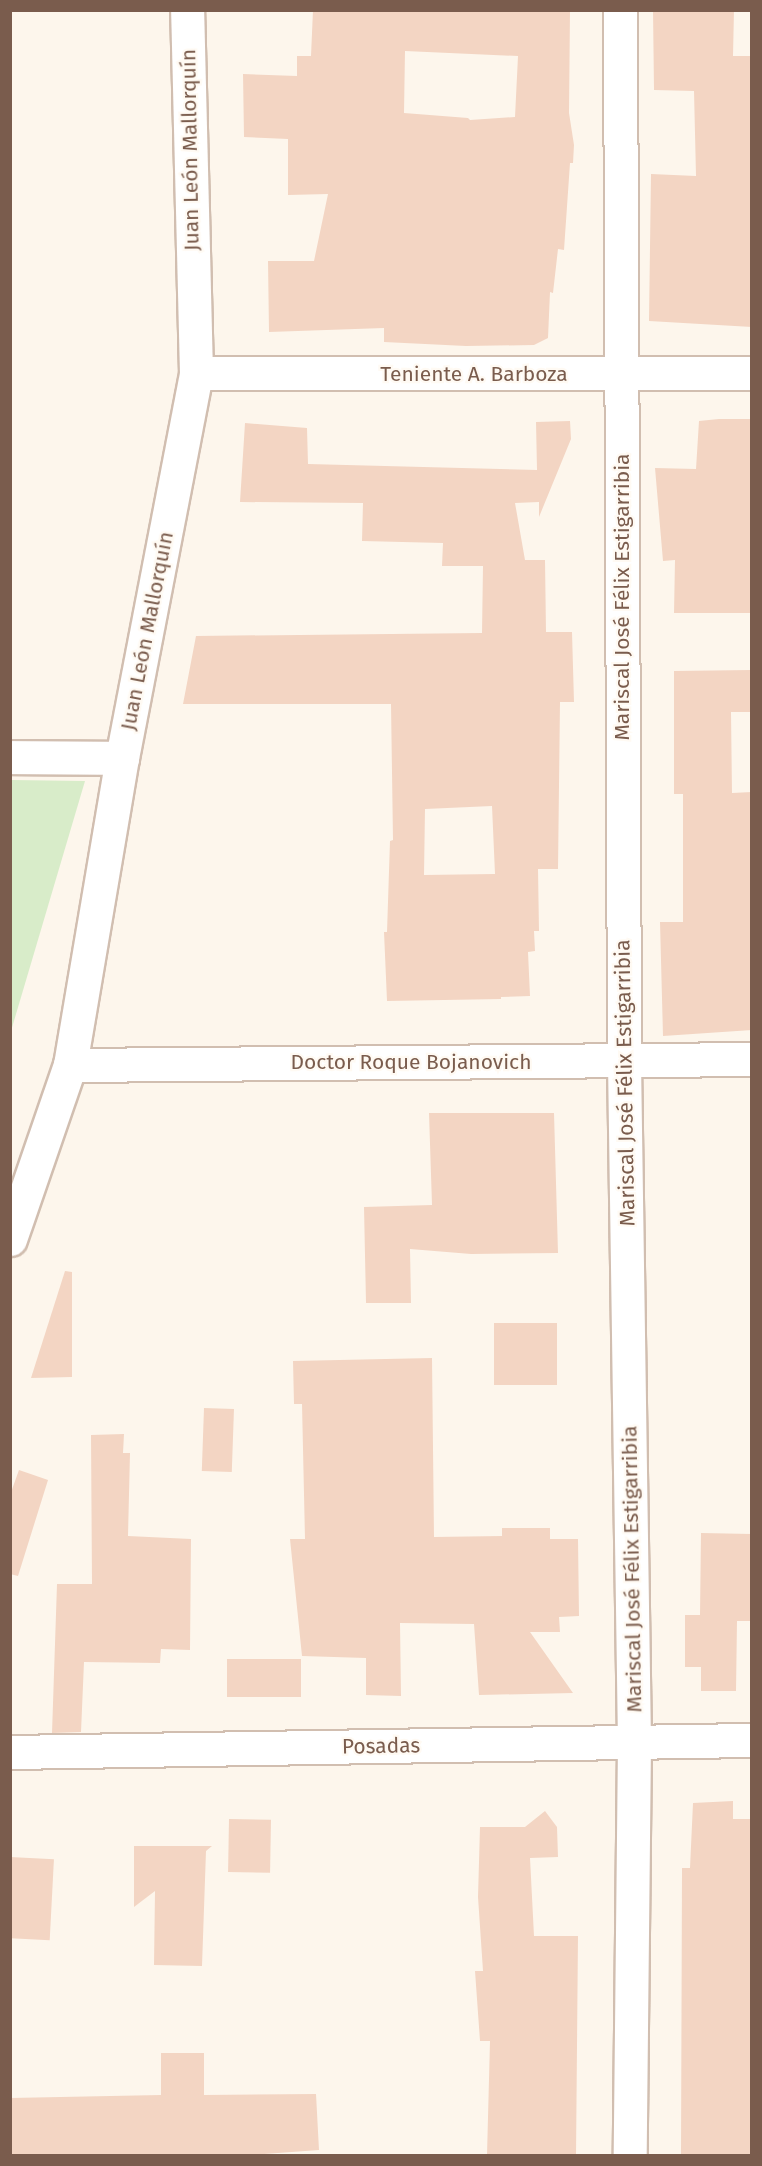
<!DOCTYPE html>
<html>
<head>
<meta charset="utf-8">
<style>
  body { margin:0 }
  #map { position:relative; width:762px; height:2166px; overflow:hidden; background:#fdf6ec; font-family:"Fira Sans",sans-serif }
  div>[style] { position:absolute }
  .green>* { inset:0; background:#d8ecc9 }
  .building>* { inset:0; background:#f3d5c3; transform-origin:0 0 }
  .roads { filter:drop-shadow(2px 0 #d1beb0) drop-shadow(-2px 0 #d1beb0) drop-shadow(0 2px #d1beb0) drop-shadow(0 -2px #d1beb0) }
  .minor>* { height:33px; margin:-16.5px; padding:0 16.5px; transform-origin:16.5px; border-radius:16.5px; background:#fff }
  span { translate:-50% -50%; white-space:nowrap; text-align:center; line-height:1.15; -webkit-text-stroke:4.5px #fffaf3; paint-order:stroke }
  .street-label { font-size:21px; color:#7a5c4d }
  .frame { position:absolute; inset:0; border:12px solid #7a5c4d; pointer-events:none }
</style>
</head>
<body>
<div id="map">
  <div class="green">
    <i style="clip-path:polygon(11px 780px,85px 781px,11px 1031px,10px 780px)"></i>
  </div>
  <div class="building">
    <i style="clip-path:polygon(evenodd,313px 10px,570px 10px,569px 113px,574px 145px,573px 163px,570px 163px,564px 250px,558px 249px,553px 293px,550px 292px,548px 338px,534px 345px,466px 346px,384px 342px,384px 328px,269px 332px,268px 261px,314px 261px,328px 194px,288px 195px,288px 139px,244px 137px,243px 74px,297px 76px,297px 56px,311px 56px,313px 10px,405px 51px,518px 56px,515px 117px,470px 120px,468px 118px,404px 113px,405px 51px)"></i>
    <i style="clip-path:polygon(653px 10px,734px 10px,733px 56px,752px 56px,752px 327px,649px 321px,651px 174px,696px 176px,694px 91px,654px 90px)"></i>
    <i style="clip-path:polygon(719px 419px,752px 419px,752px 613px,674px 613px,675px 560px,663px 561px,655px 468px,696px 469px,699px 421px)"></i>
    <i style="clip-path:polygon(evenodd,570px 421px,571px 439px,539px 517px,539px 502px,515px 503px,525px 560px,545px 560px,546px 632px,572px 632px,574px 702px,560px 702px,558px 869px,538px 869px,539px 931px,534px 931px,535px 951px,528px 952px,530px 996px,501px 997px,501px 999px,387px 1001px,384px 932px,387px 932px,390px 841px,393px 840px,391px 704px,183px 704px,196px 636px,482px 633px,483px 566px,442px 566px,443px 543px,362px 541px,363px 503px,240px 502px,245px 423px,307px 428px,308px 464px,537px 470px,536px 422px,570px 421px,492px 806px,495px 874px,424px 875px,425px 809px,492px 806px)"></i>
    <i style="clip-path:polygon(751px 670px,750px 712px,731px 712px,732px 793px,752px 792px,752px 1030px,663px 1036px,660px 922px,683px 922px,683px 794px,674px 794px,674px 671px)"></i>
    <i style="clip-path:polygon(429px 1113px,554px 1113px,558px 1253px,471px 1254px,410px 1249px,411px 1303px,366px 1303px,364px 1207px,432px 1205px)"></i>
    <i style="clip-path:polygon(65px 1271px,72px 1272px,72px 1377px,31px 1378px)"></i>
    <i style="left:494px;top:1323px;width:63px;height:62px"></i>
    <i style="clip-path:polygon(432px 1358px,434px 1537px,502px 1536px,502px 1528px,550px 1528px,550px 1539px,578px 1539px,579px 1616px,559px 1617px,560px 1632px,530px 1632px,573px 1693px,479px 1695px,474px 1624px,400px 1623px,401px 1696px,366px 1695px,366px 1658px,302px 1656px,290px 1539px,305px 1539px,302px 1404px,294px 1404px,293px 1361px)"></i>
    <i style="left:204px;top:1408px;width:30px;height:63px;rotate:2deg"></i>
    <i style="clip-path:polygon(124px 1434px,123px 1453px,130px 1453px,128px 1536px,191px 1539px,190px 1650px,161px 1649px,160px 1663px,84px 1662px,81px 1732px,52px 1733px,57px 1584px,92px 1584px,91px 1435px)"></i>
    <i style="clip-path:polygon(19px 1470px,48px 1480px,18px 1576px,10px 1574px,10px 1495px)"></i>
    <i style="clip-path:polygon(701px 1533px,752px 1534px,752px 1621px,737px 1621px,736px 1691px,701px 1691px,701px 1667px,685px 1667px,685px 1615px,700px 1615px)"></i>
    <i style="left:227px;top:1659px;width:74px;height:38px"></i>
    <i style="clip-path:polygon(733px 1801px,733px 1819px,752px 1819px,752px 2156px,681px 2156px,682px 1868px,690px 1868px,693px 1803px)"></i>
    <i style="clip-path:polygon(545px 1811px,557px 1827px,558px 1857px,530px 1858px,534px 1936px,578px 1936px,576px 2156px,487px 2155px,490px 2041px,480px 2041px,475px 1971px,483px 1971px,478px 1897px,480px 1827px,525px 1827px)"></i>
    <i style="left:229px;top:1819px;width:42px;height:53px;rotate:1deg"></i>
    <i style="clip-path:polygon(134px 1846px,212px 1846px,206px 1851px,202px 1966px,154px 1965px,155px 1891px,134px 1907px)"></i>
    <i style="left:10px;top:1857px;width:44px;height:81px;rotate:3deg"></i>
    <i style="clip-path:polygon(161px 2053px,204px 2053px,204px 2095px,316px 2094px,319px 2150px,235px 2156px,10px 2156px,10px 2098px,161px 2095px)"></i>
  </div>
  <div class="roads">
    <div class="minor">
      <i style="left:620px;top:10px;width:1051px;rotate:89.78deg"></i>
      <i style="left:624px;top:1061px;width:681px;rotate:89.16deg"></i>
      <i style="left:634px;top:1742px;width:414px;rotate:90.6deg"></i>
      <i style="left:196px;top:373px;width:556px"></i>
      <i style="left:10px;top:757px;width:112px;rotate:0.5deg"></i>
      <i style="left:70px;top:1065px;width:682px;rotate:-0.5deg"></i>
      <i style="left:10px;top:1239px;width:184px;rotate:-71deg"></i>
      <i style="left:70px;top:1065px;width:311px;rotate:-80.4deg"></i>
      <i style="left:122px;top:758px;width:392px;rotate:-79.1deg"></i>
      <i style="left:196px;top:373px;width:363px;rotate:-91.4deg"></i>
      <i style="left:10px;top:1752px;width:742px;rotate:-0.93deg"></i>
    </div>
  </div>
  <div class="street-label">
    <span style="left:190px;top:150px;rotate:-91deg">Juan León Mallorquín</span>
    <span style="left:474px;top:374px">Teniente A. Barboza</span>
    <span style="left:622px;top:597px;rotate:-90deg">Mariscal José Félix Estigarribia</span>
    <span style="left:147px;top:631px;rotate:-79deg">Juan León Mallorquín</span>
    <span style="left:411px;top:1062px">Doctor Roque Bojanovich</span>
    <span style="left:625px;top:1083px;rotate:-91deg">Mariscal José Félix Estigarribia</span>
    <span style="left:632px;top:1569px;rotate:-91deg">Mariscal José Félix Estigarribia</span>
    <span style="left:381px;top:1746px;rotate:-1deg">Posadas</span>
  </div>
  <div class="frame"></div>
</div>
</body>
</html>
